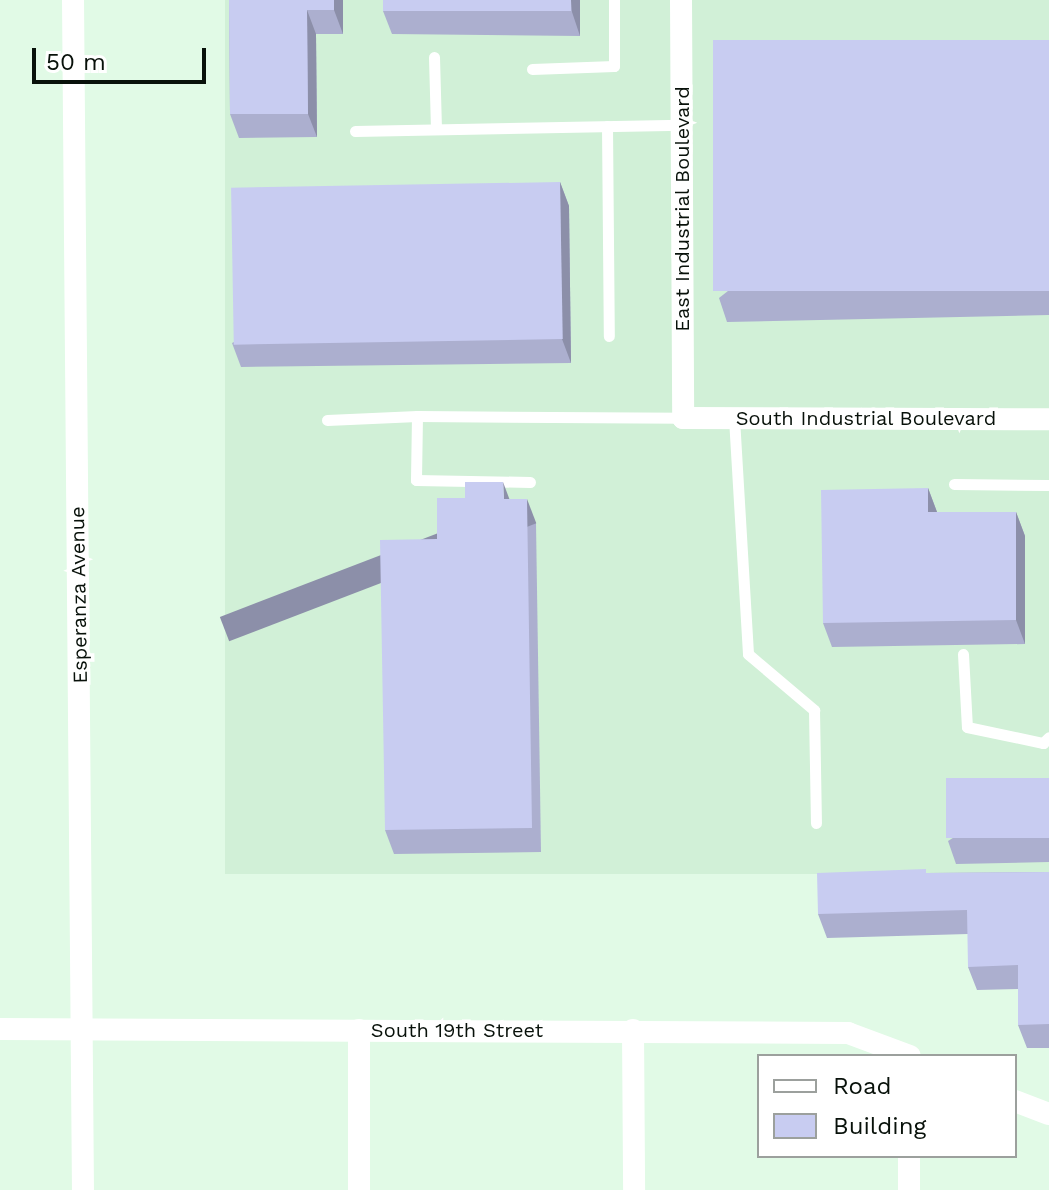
<!DOCTYPE html>
<html>
<head>
<meta charset="utf-8">
<style>
  body { margin:0 }
  #map { position:relative; width:1049px; height:1190px; overflow:hidden; background:#e1fae6; font-family:"Work Sans",sans-serif }
  div>[style] { position:absolute }
  .built>* { inset:0; background:#d1f0d7; transform-origin:0 0 }
  .service>* { height:11px; margin:-5.5px; padding:0 5.5px; transform-origin:5.5px; border-radius:5.5px; background:#fff }
  .minor>* { height:22px; margin:-11px; padding:0 11px; transform-origin:11px; border-radius:11px; background:#fff }
  .wall>* { inset:0; background:#acafcf }
  .shaded-wall>* { inset:0; background:#8c8fa9; transform-origin:0 0 }
  .building>* { inset:0; background:#c8ccf1; transform-origin:0 0 }
  span { translate:-50% -50%; white-space:nowrap; text-align:center; line-height:1.15; -webkit-text-stroke:7px #fff; paint-order:stroke }
  .street-label { font-size:20px; color:#08110a }
  .legend { position:absolute; left:757px; top:1054px; width:260px; height:104px; box-sizing:border-box; background:#fff; border:2px solid #9ca09d; margin:0; padding:10px 14px; list-style:none; font-size:24px; color:#08110a }
  .legend li { display:flex; align-items:center; gap:16px; height:40px }
  .legend b { width:40px; border:2px solid #9ca09d }
  .scale { position:absolute; left:32px; top:48px; width:174px; height:36px; box-sizing:border-box; border:4px solid #08110a; border-top:0; padding-left:10px; font-size:24px; line-height:28px; white-space:nowrap; color:#08110a; -webkit-text-stroke:6px #fff; paint-order:stroke }
</style>
</head>
<body>
<div id="map">
  <div class="built">
    <i style="left:225px;top:0;width:824px;height:874px"></i>
  </div>
  <div class="service">
    <i style="left:434px;top:57px;width:72px;rotate:88.4deg"></i>
    <i style="left:532px;top:69px;width:82px;rotate:-2.1deg"></i>
    <i style="left:614px;top:66px;width:66px;rotate:-90deg"></i>
    <i style="left:607px;top:126px;width:210px;rotate:89.5deg"></i>
    <i style="left:355px;top:131px;width:327px;rotate:-1.1deg"></i>
    <i style="left:417px;top:416px;width:64px;rotate:90.9deg"></i>
    <i style="left:416px;top:480px;width:114px;rotate:1deg"></i>
    <i style="left:734px;top:418px;width:236px;rotate:86.6deg"></i>
    <i style="left:748px;top:654px;width:87px;rotate:40.3deg"></i>
    <i style="left:814px;top:710px;width:113px;rotate:89deg"></i>
    <i style="left:327px;top:420px;width:90px;rotate:-2.5deg"></i>
    <i style="left:417px;top:416px;width:266px;rotate:0.4deg"></i>
    <i style="left:954px;top:484px;width:95px;rotate:0.6deg"></i>
    <i style="left:963px;top:654px;width:73px;rotate:86.9deg"></i>
    <i style="left:967px;top:727px;width:78px;rotate:11.9deg"></i>
    <i style="left:1043px;top:743px;width:8px;rotate:-45deg"></i>
  </div>
  <div class="minor">
    <i style="left:73px;top:0;width:1190px;rotate:89.52deg"></i>
    <i style="left:681px;top:0;width:418px;rotate:89.7deg"></i>
    <i style="left:683px;top:418px;width:366px;rotate:0.2deg"></i>
    <i style="left:0;top:1029px;width:848px;rotate:0.27deg"></i>
    <i style="left:848px;top:1033px;width:66px;rotate:20.4deg"></i>
    <i style="left:359px;top:1030px;width:160px;rotate:90deg"></i>
    <i style="left:633px;top:1030px;width:160px;rotate:89.6deg"></i>
    <i style="left:1015px;top:1101px;width:36px;rotate:21deg"></i>
    <i style="left:909px;top:1156px;width:34px;rotate:90deg"></i>
  </div>
  <div class="wall">
    <i style="clip-path:polygon(229px 0,343px 0,343px 34px,316px 34px,317px 137px,239px 138px,230px 114px)"></i>
    <i style="clip-path:polygon(580px 0,580px 36px,392px 34px,383px 11px)"></i>
    <i style="clip-path:polygon(1049px 40px,1049px 315px,727px 322px,719px 298px)"></i>
    <i style="clip-path:polygon(560px 182px,569px 206px,571px 363px,241px 367px,232px 343px)"></i>
    <i style="clip-path:polygon(928px 488px,937px 512px,1016px 512px,1025px 536px,1025px 644px,832px 647px,823px 623px)"></i>
    <i style="clip-path:polygon(510px 499px,536px 523px,541px 852px,394px 854px,385px 830px)"></i>
    <i style="clip-path:polygon(1049px 778px,1049px 862px,956px 864px,948px 841px)"></i>
    <i style="clip-path:polygon(1049px 872px,1049px 1048px,1027px 1048px,1018px 1025px,1018px 989px,977px 990px,968px 967px,968px 934px,827px 938px,818px 914px,927px 873px)"></i>
  </div>
  <div class="shaded-wall">
    <i style="clip-path:polygon(334px 0,343px 0,343px 34px,334px 10px)"></i>
    <i style="clip-path:polygon(571px 0,580px 0,580px 36px,572px 12px)"></i>
    <i style="clip-path:polygon(307px 10px,316px 34px,317px 137px,308px 114px)"></i>
    <i style="clip-path:polygon(560px 182px,569px 206px,571px 363px,562px 339px)"></i>
    <i style="clip-path:polygon(503px 482px,512px 506px,504px 499px)"></i>
    <i style="clip-path:polygon(928px 488px,937px 512px,928px 512px)"></i>
    <i style="left:527px;top:499px;width:26px;height:329px;rotate:69deg"></i>
    <i style="clip-path:polygon(1016px 512px,1025px 536px,1025px 644px,1016px 620px)"></i>
  </div>
  <div class="building">
    <i style="clip-path:polygon(229px 0,334px 0,334px 10px,307px 10px,308px 114px,230px 114px)"></i>
    <i style="left:383px;top:0;width:188px;height:11px"></i>
    <i style="left:1049px;top:40px;width:251px;height:336px;rotate:90deg"></i>
    <i style="left:560px;top:182px;width:157px;height:329px;rotate:89deg"></i>
    <i style="clip-path:polygon(465px 482px,503px 482px,504px 499px,527px 499px,532px 828px,385px 830px,380px 540px,437px 539px,437px 498px,465px 498px)"></i>
    <i style="clip-path:polygon(928px 488px,928px 512px,1016px 512px,1016px 620px,823px 623px,821px 490px)"></i>
    <i style="left:1049px;top:778px;width:60px;height:103px;rotate:90deg"></i>
    <i style="clip-path:polygon(926px 869px,926px 873px,1049px 872px,1049px 1024px,1018px 1025px,1018px 965px,968px 967px,967px 910px,818px 914px,817px 873px)"></i>
  </div>
  <div class="street-label">
    <span style="left:682px;top:209px;rotate:-90deg">East Industrial Boulevard</span>
    <span style="left:866px;top:418px">South Industrial Boulevard</span>
    <span style="left:79px;top:595px;rotate:-91deg">Esperanza Avenue</span>
    <span style="left:457px;top:1030px">South 19th Street</span>
  </div>
  <ul class="legend">
  <li><b style="height:10px;background:#fff"></b>Road</li>
  <li><b style="height:22px;background:#c8ccf1"></b>Building</li>
  </ul>
  <div class="scale">50 m</div>
</div>
</body>
</html>
